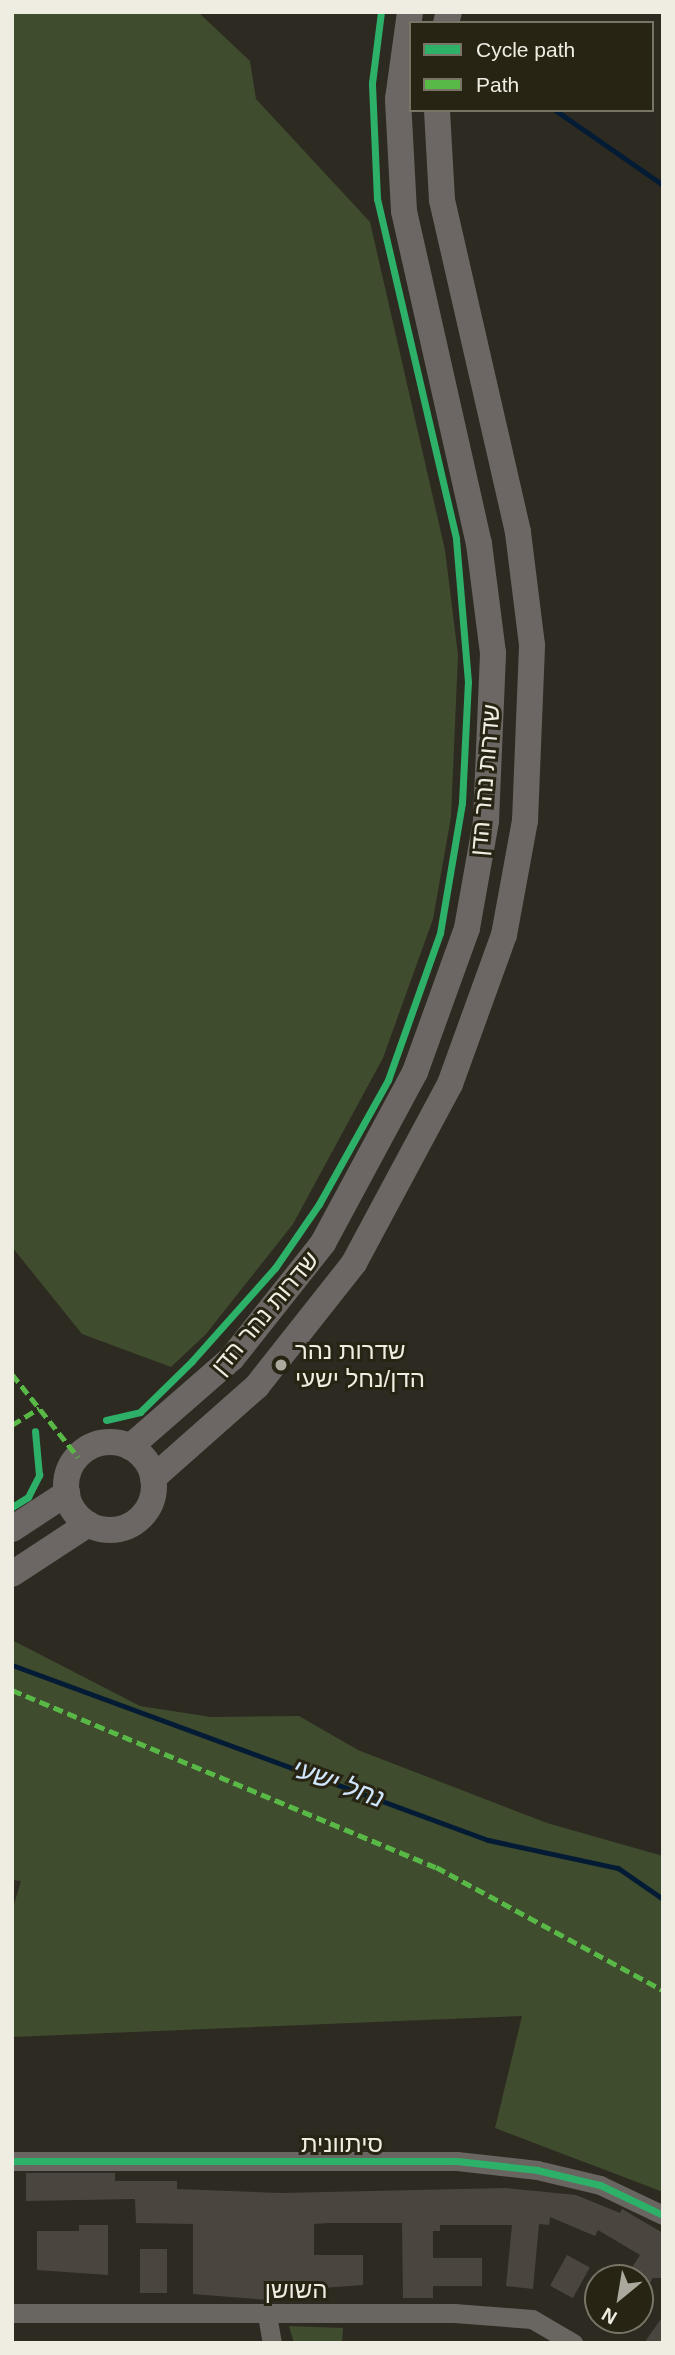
<!DOCTYPE html>
<html>
<head>
<meta charset="utf-8">
<style>
	body { margin:0 }
	#map { position:relative; width:675px; height:2355px; overflow:hidden; background:#2d2a21; font-family:Helvetica,"Noto Sans Hebrew",sans-serif }
	div>[style] { position:absolute }
	.green>* { inset:0; background:#3f4c2e }
	.stream>* { height:5px; margin:-2.5px; padding:0 2.5px; transform-origin:2.5px; border-radius:2.5px; background:#041b35 }
	.building>* { inset:0; background:#4b4540; transform-origin:0 0 }
	.street>* { height:19px; margin:-9.5px; padding:0 9.5px; transform-origin:9.5px; border-radius:9.5px; background:#696662 }
	.secondary>* { height:26px; margin:-13px; padding:0 13px; transform-origin:13px; border-radius:13px; background:#6c6764 }
	.secondary>.ring { margin:-13px; padding:0; box-sizing:content-box; background:none; border:26px solid #6c6764; border-radius:50% }
	.quiet>* { height:5px; margin-top:-2.5px; transform-origin:0; background:repeating-linear-gradient(90deg,#58b947 0 10px,transparent 0 15px) }
	.cycleway>* { height:7px; margin:-3.5px; padding:0 3.5px; transform-origin:3.5px; border-radius:3.5px; background:#2db169 }
	.dots>* { width:19px; height:19px; translate:-50% -50%; box-sizing:border-box; border:4px solid #282413; border-radius:50% }
	span { translate:-50% -50%; white-space:nowrap; text-align:center; line-height:1.15; -webkit-text-stroke:6px #282413; paint-order:stroke }
	.street-label { font-size:24px; color:#efede2 }
	.poi-label { font-size:24px; color:#efede2 }
	.left { translate:0 -50%; text-align:left }
	.water-label { font-size:26px; color:#d0e6fd; font-style:italic }
	.frame { position:absolute; inset:0; border:14px solid #efede2; pointer-events:none }
	.legend { position:absolute; left:409px; top:21px; width:245px; height:91px; box-sizing:border-box; background:#282413; border:2px solid #787466; margin:0; padding:9px 12px; list-style:none; font-size:21px; color:#efede2 }
	.legend li { display:flex; align-items:center; gap:14px; height:35px }
	.legend b { width:35px; border:2px solid #787466 }
	.north { position:absolute; left:584px; top:2264px; width:70px; height:70px; box-sizing:border-box; background:#282413; border:2px solid #787466; border-radius:50%; rotate:210deg; font-size:19px; font-weight:700; line-height:28px; text-align:center; color:#efede2 }
	.north::after { content:''; display:block; margin:auto; width:24px; height:32px; background:#aba99e; clip-path:polygon(50% 0,100% 100%,50% 72%,0 100%) }
</style>
</head>
<body>
<div id="map">
	<div class="green">
		<i style="clip-path:polygon(12px 12px,198px 12px,250px 61px,256px 99px,370px 222px,445px 550px,458px 655px,451px 817px,433px 919px,383px 1058px,293px 1224px,206px 1334px,171px 1367px,82px 1334px,12px 1247px)"></i>
		<i style="clip-path:polygon(12px 1640px,140px 1706px,211px 1717px,299px 1716px,358px 1750px,547px 1823px,663px 1856px,663px 2192px,495px 2128px,522px 2016px,12px 2037px,12px 1911px,21px 1881px,12px 1880px)"></i>
		<i style="clip-path:polygon(289px 2326px,343px 2328px,342px 2343px,294px 2343px)"></i>
	</div>
	<div class="stream">
		<i style="left:555px;top:110px;width:131px;rotate:34.8deg"></i>
		<i style="left:12px;top:1665px;width:507px;rotate:20.19deg"></i>
		<i style="left:488px;top:1840px;width:133px;rotate:12.2deg"></i>
		<i style="left:618px;top:1868px;width:55px;rotate:34.6deg"></i>
	</div>
	<div class="building">
		<i style="clip-path:polygon(26px 2173px,115px 2173px,115px 2181px,177px 2181px,177px 2189px,281px 2193px,506px 2188px,576px 2195px,620px 2213px,622px 2209px,663px 2233px,663px 2278px,653px 2278px,640px 2297px,640px 2278px,625px 2278px,640px 2255px,598px 2230px,595px 2236px,550px 2217px,549px 2225px,539px 2224px,533px 2289px,506px 2286px,512px 2225px,440px 2225px,440px 2231px,433px 2231px,433px 2258px,482px 2258px,482px 2286px,433px 2286px,433px 2298px,403px 2298px,402px 2223px,329px 2223px,314px 2224px,314px 2255px,363px 2255px,363px 2285px,268px 2292px,268px 2300px,193px 2294px,193px 2224px,136px 2223px,135px 2199px,26px 2201px)"></i>
		<i style="clip-path:polygon(79px 2225px,108px 2225px,108px 2275px,37px 2270px,37px 2231px,79px 2231px)"></i>
		<i style="left:140px;top:2249px;width:27px;height:44px"></i>
		<i style="left:567px;top:2255px;width:26px;height:35px;rotate:29deg"></i>
		<i style="clip-path:polygon(663px 2316px,663px 2343px,644px 2343px)"></i>
	</div>
	<div class="street">
		<i style="left:12px;top:2161px;width:445px"></i>
		<i style="left:457px;top:2161px;width:81px;rotate:6.4deg"></i>
		<i style="left:537px;top:2170px;width:65px;rotate:13.4deg"></i>
		<i style="left:600px;top:2185px;width:70px;rotate:25.5deg"></i>
		<i style="left:12px;top:2313px;width:442px"></i>
		<i style="left:454px;top:2313px;width:78px;rotate:4.4deg"></i>
		<i style="left:532px;top:2319px;width:48px;rotate:30.3deg"></i>
		<i style="left:267px;top:2315px;width:28px;rotate:80deg"></i>
	</div>
	<div class="secondary">
		<i style="left:446px;top:23px;width:11px;rotate:-75deg"></i>
		<i class="ring" style="left:66px;top:1442px;width:62px;height:62px"></i>
		<i style="left:130px;top:1447px;width:135px;rotate:-41.1deg"></i>
		<i style="left:232px;top:1358px;width:147px;rotate:-51.6deg"></i>
		<i style="left:323px;top:1243px;width:194px;rotate:-61.7deg"></i>
		<i style="left:415px;top:1072px;width:153px;rotate:-70.1deg"></i>
		<i style="left:467px;top:928px;width:109px;rotate:-79.9deg"></i>
		<i style="left:486px;top:821px;width:168px;rotate:-87.6deg"></i>
		<i style="left:493px;top:653px;width:110px;rotate:-97.3deg"></i>
		<i style="left:479px;top:544px;width:341px;rotate:-102.7deg"></i>
		<i style="left:404px;top:211px;width:112px;rotate:-93.1deg"></i>
		<i style="left:398px;top:99px;width:88px;rotate:-82.1deg"></i>
		<i style="left:153px;top:1478px;width:139px;rotate:-41.5deg"></i>
		<i style="left:257px;top:1386px;width:157px;rotate:-51.7deg"></i>
		<i style="left:354px;top:1263px;width:203px;rotate:-61.8deg"></i>
		<i style="left:450px;top:1084px;width:158px;rotate:-70.1deg"></i>
		<i style="left:504px;top:935px;width:116px;rotate:-79.6deg"></i>
		<i style="left:525px;top:821px;width:176px;rotate:-87.7deg"></i>
		<i style="left:532px;top:645px;width:114px;rotate:-97.1deg"></i>
		<i style="left:518px;top:532px;width:341px;rotate:-102.9deg"></i>
		<i style="left:442px;top:200px;width:90px;rotate:-93.2deg"></i>
		<i style="left:12px;top:1529px;width:66px;rotate:-33.2deg"></i>
		<i style="left:12px;top:1574px;width:91px;rotate:-33.3deg"></i>
	</div>
	<div class="quiet">
		<i style="left:12px;top:1374px;width:106px;rotate:51.5deg"></i>
		<i style="left:12px;top:1425px;width:32px;rotate:-32deg"></i>
		<i style="left:12px;top:1690px;width:459px;rotate:22.7deg"></i>
		<i style="left:436px;top:1867px;width:258px;rotate:28.5deg"></i>
	</div>
	<div class="cycleway">
		<i style="left:106px;top:1420px;width:35px;rotate:-13deg"></i>
		<i style="left:140px;top:1412px;width:73px;rotate:-44.4deg"></i>
		<i style="left:192px;top:1361px;width:125px;rotate:-48.3deg"></i>
		<i style="left:275px;top:1268px;width:78px;rotate:-55.5deg"></i>
		<i style="left:319px;top:1204px;width:142px;rotate:-60.9deg"></i>
		<i style="left:388px;top:1080px;width:156px;rotate:-70.5deg"></i>
		<i style="left:440px;top:933px;width:132px;rotate:-80.4deg"></i>
		<i style="left:462px;top:803px;width:121px;rotate:-87.2deg"></i>
		<i style="left:468px;top:682px;width:144px;rotate:-94.8deg"></i>
		<i style="left:456px;top:538px;width:348px;rotate:-103.1deg"></i>
		<i style="left:377px;top:199px;width:116px;rotate:-92.5deg"></i>
		<i style="left:372px;top:83px;width:72px;rotate:-82.8deg"></i>
		<i style="left:12px;top:1507px;width:19px;rotate:-32deg"></i>
		<i style="left:28px;top:1497px;width:25px;rotate:-63deg"></i>
		<i style="left:39px;top:1475px;width:44px;rotate:-95.2deg"></i>
		<i style="left:12px;top:2161px;width:445px"></i>
		<i style="left:457px;top:2161px;width:81px;rotate:6.4deg"></i>
		<i style="left:537px;top:2170px;width:65px;rotate:13.4deg"></i>
		<i style="left:600px;top:2185px;width:70px;rotate:25.5deg"></i>
	</div>
	<div class="dots">
		<i style="left:281px;top:1365px;background:#aba99e"></i>
	</div>
	<div class="street-label">
		<span style="left:485px;top:780px;rotate:-85deg">שדרות נהר הדן</span>
		<span style="left:265px;top:1313px;rotate:-50deg">שדרות נהר הדן</span>
		<span style="left:342px;top:2144px">סיתוונית</span>
		<span style="left:296px;top:2290px">השושן</span>
	</div>
	<div class="poi-label">
		<span class="left" style="left:295px;top:1365px">שדרות נהר<br>הדן/נחל ישעי</span>
	</div>
	<div class="water-label">
		<span style="left:338px;top:1784px;rotate:20deg">נחל ישעי</span>
	</div>
	<div class="frame"></div>
	<ul class="legend">
	<li><b style="height:9px;background:#2db169"></b>Cycle path</li>
	<li><b style="height:9px;background:#58b947"></b>Path</li>
	</ul>
	<div class="north">N</div>
</div>
</body>
</html>
